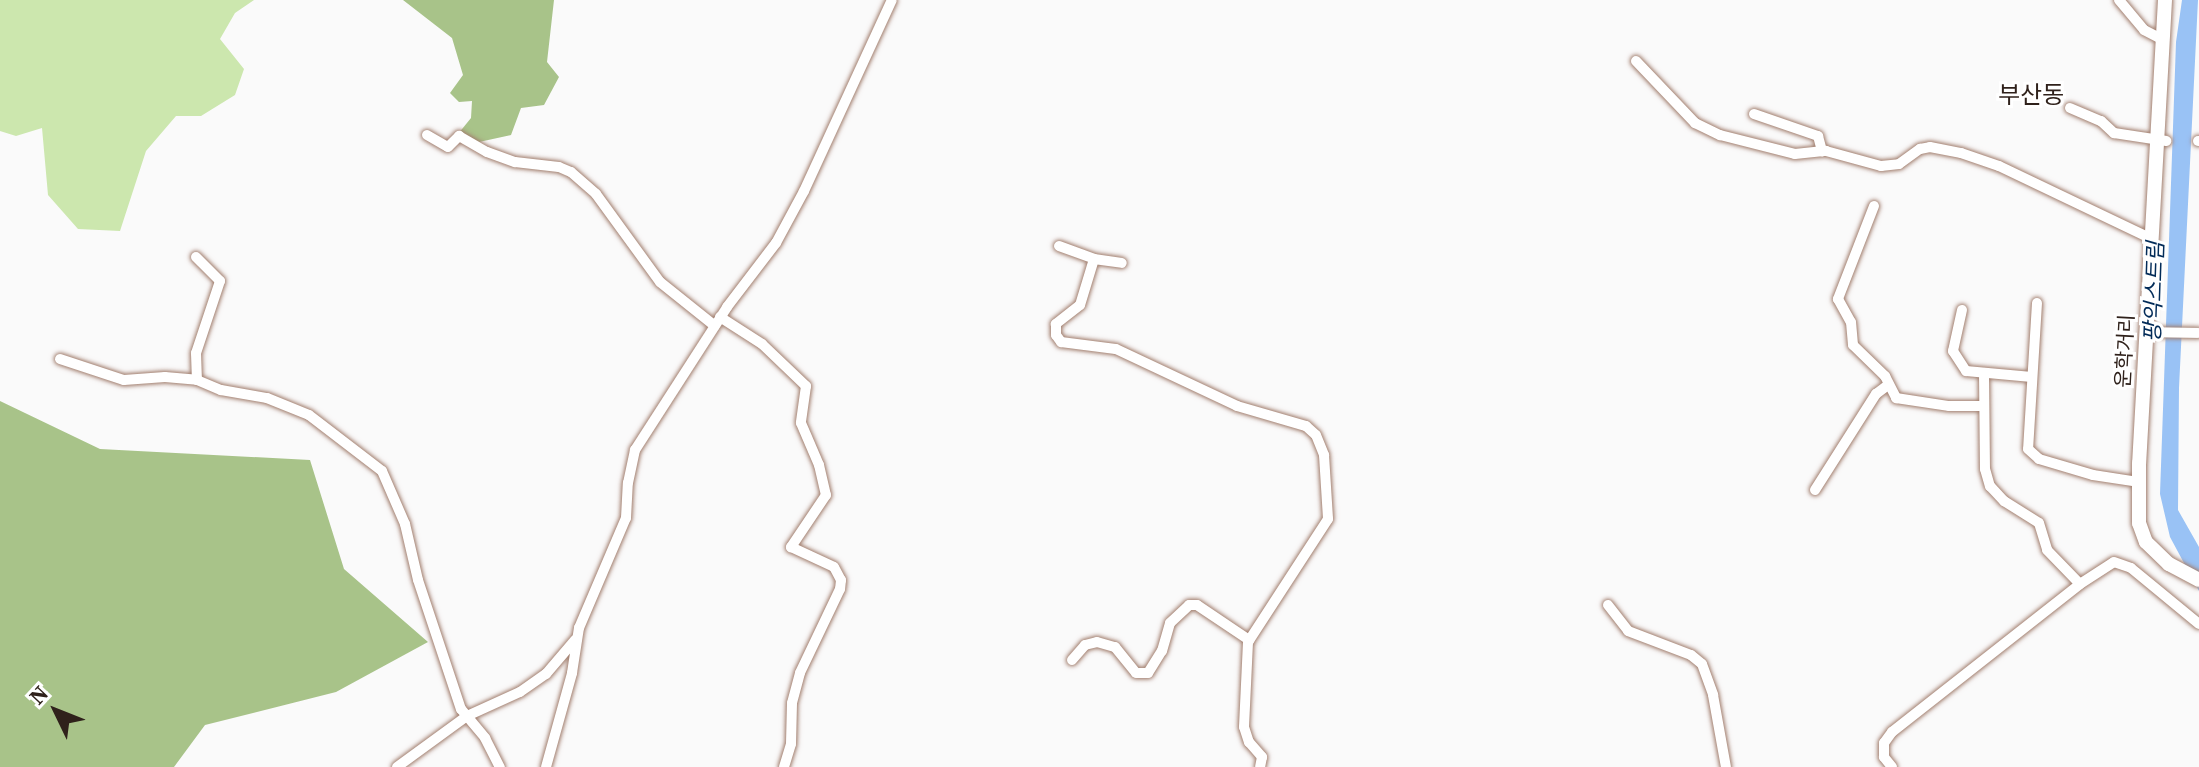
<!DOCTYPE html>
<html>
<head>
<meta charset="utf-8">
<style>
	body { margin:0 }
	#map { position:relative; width:2199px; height:767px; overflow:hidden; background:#fafafa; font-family:"Source Serif 4","Noto Sans KR",serif }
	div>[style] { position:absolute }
	.green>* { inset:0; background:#cce7ae }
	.forest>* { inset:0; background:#a8c389 }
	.water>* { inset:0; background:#99c2f5 }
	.roads { filter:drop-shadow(0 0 2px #a27f6f) drop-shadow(0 0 2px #a27f6f) }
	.minor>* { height:10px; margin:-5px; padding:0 5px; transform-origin:5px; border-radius:5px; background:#fff }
	.secondary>* { height:14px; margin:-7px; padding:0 7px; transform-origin:7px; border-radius:7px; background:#fff }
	span { translate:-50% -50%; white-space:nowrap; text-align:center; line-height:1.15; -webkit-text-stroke:6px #fff; paint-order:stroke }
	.street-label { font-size:20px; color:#2f211b }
	.water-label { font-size:22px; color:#022b58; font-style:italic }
	.quarter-label { font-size:24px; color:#2f211b }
	.north { position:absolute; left:16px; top:671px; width:80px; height:80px; -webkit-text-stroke:6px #fff; paint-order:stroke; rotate:313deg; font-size:22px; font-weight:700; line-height:32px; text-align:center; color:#2f211b }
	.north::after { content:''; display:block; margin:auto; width:28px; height:36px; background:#2f211b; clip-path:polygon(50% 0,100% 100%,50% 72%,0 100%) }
</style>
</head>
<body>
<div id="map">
	<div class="green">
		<i style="clip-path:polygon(0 0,254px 0,235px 13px,220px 39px,244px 69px,235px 95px,201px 116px,176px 116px,146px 151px,120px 231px,78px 229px,48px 195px,42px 128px,16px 136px,0 131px)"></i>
	</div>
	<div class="forest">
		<i style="clip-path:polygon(403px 0,554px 0,547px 62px,559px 77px,544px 105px,521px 108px,511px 135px,479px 142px,458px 134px,471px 118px,472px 101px,459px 102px,450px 93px,463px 75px,452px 38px)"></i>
		<i style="clip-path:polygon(0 401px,100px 449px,310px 460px,344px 569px,428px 642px,336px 692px,205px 725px,174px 767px,0 767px)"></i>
	</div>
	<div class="water">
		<i style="clip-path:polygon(2182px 0,2198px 0,2179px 388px,2178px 510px,2199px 547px,2199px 591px,2170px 537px,2160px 494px,2176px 42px)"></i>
	</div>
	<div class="roads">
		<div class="minor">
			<i style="left:2119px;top:0;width:39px;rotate:50deg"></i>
			<i style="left:2144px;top:30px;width:18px;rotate:27deg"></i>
			<i style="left:1636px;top:61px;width:86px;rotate:46.4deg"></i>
			<i style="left:1695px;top:123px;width:28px;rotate:26deg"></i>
			<i style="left:1720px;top:135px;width:77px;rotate:14.2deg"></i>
			<i style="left:1795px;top:154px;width:31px;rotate:-6deg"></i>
			<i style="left:1826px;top:151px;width:57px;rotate:15.3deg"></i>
			<i style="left:1881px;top:166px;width:18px;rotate:-6deg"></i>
			<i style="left:1899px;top:164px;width:26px;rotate:-36deg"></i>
			<i style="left:1920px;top:149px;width:10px;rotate:-11deg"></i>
			<i style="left:1930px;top:147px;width:32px;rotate:11deg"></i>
			<i style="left:1961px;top:153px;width:40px;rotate:18.9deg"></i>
			<i style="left:1999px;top:166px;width:170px;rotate:25.5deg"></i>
			<i style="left:2070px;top:108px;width:34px;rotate:23deg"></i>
			<i style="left:2101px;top:121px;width:18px;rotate:43deg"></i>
			<i style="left:2114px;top:133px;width:53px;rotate:8.7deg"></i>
			<i style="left:1754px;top:114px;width:68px;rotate:19deg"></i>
			<i style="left:1818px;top:136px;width:16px;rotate:75deg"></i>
			<i style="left:427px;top:135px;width:24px;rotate:30deg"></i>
			<i style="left:448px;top:147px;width:16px;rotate:-45deg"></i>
			<i style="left:459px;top:136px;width:32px;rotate:30deg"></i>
			<i style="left:487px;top:152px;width:30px;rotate:20deg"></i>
			<i style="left:515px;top:162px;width:44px;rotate:6.5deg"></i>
			<i style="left:559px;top:167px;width:13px;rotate:23deg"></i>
			<i style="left:571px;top:172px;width:33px;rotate:41deg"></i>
			<i style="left:596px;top:194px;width:109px;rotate:54deg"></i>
			<i style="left:660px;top:282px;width:70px;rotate:38.7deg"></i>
			<i style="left:2198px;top:141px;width:1px"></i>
			<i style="left:1874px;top:206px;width:100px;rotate:111.2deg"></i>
			<i style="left:1838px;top:299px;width:26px;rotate:61deg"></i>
			<i style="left:1851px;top:322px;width:23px;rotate:85deg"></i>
			<i style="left:1853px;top:345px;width:45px;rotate:44.1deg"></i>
			<i style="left:1885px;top:376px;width:25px;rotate:63deg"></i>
			<i style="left:1896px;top:398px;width:54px;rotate:8.6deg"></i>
			<i style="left:1949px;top:406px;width:35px"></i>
			<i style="left:1059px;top:246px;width:37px;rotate:20deg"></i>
			<i style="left:1094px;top:259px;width:48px;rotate:106.9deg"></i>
			<i style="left:1080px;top:305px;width:31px;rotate:142deg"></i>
			<i style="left:1056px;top:324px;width:11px;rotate:90deg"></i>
			<i style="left:1056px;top:335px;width:9px;rotate:54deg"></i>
			<i style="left:1061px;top:342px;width:55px;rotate:7.3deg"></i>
			<i style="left:1116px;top:349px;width:134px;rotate:25.2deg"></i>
			<i style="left:1237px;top:406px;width:72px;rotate:16.2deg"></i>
			<i style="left:1306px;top:426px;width:13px;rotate:42deg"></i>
			<i style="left:1316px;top:435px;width:22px;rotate:68deg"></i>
			<i style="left:1324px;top:455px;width:64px;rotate:86.4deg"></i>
			<i style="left:1328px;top:519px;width:147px;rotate:123deg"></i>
			<i style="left:1248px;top:642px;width:85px;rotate:92.7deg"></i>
			<i style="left:1244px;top:727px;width:16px;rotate:72deg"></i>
			<i style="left:1249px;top:742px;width:20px;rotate:49deg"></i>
			<i style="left:1262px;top:757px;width:10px;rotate:101deg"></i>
			<i style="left:196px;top:257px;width:34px;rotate:45deg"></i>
			<i style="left:220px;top:281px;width:76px;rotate:108.4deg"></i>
			<i style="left:196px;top:353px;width:27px;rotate:88deg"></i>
			<i style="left:197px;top:380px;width:26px;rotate:23deg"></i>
			<i style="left:221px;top:390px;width:47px;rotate:9.9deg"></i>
			<i style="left:267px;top:398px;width:45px;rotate:22deg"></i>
			<i style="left:309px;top:415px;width:92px;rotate:37.5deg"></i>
			<i style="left:382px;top:471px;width:58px;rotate:66.5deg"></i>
			<i style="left:405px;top:524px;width:57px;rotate:76.9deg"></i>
			<i style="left:418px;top:580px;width:136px;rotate:71.6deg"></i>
			<i style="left:461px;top:709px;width:38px;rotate:50deg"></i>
			<i style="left:485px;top:738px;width:33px;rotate:63deg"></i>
			<i style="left:1094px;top:259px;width:28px;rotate:8deg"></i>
			<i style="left:2037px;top:303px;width:146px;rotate:93.5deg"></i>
			<i style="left:2028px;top:449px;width:15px;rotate:42deg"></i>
			<i style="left:2039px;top:459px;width:56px;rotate:16.5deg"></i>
			<i style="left:2093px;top:475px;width:47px;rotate:8.7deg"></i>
			<i style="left:1962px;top:310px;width:42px;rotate:102.4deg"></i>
			<i style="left:1953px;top:351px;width:24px;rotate:57deg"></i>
			<i style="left:1966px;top:371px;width:66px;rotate:5.2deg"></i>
			<i style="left:720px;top:317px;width:50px;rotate:32.7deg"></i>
			<i style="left:762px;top:344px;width:61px;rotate:43.7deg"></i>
			<i style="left:806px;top:386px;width:37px;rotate:98deg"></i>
			<i style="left:801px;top:423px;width:46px;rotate:66.8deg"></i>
			<i style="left:819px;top:465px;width:31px;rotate:77deg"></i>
			<i style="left:826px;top:495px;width:63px;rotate:123.9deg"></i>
			<i style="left:791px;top:547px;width:47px;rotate:24.9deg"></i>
			<i style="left:834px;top:567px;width:15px;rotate:62deg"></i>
			<i style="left:841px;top:580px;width:9px;rotate:96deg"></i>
			<i style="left:840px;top:589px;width:93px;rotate:115.5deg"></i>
			<i style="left:800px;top:673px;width:31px;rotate:105deg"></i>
			<i style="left:792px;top:703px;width:41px;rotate:91.4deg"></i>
			<i style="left:791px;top:744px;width:24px;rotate:107deg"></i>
			<i style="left:2145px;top:332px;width:53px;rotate:1.1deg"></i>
			<i style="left:60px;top:359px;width:67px;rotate:18.2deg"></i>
			<i style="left:124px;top:380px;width:41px;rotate:-4.2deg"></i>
			<i style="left:165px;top:377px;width:32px;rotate:5deg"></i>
			<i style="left:1984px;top:374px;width:95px;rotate:89.4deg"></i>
			<i style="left:1985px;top:469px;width:18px;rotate:74deg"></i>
			<i style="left:1990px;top:486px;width:21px;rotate:47deg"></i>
			<i style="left:2004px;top:501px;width:41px;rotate:32.2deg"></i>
			<i style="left:2039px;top:523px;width:28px;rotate:73deg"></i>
			<i style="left:2047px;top:550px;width:47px;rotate:45.9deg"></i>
			<i style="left:1815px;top:490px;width:114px;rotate:-57.6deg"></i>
			<i style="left:1876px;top:394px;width:15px;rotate:-37deg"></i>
			<i style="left:1608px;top:605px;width:33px;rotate:52deg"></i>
			<i style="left:1628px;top:631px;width:67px;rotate:20.9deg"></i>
			<i style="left:1691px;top:655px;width:14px;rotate:39deg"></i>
			<i style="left:1702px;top:664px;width:33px;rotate:70deg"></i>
			<i style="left:1713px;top:695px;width:73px;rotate:79.8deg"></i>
			<i style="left:1072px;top:660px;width:20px;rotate:-49deg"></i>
			<i style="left:1085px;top:645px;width:12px;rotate:-14deg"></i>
			<i style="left:1097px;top:642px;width:19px;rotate:16deg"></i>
			<i style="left:1115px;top:647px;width:33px;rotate:51deg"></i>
			<i style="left:1136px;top:673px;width:12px"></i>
			<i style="left:1148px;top:673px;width:26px;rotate:-58deg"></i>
			<i style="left:1162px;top:651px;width:29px;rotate:-74deg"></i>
			<i style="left:1170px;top:623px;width:26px;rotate:-43deg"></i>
			<i style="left:1189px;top:605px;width:8px"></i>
			<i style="left:1197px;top:605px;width:63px;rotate:33.9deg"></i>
			<i style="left:397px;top:767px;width:87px;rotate:-36.1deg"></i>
			<i style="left:467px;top:716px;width:58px;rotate:-24.4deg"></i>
			<i style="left:520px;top:692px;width:32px;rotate:-35deg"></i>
			<i style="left:546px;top:674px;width:45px;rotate:-49.5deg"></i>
			<i style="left:546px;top:767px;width:98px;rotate:-74.5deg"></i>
			<i style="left:572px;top:673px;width:46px;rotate:-81.2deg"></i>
			<i style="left:579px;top:628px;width:120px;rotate:-66.9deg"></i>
			<i style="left:626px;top:518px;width:35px;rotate:-87deg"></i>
			<i style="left:628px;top:483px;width:34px;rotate:-78deg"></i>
			<i style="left:635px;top:450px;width:170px;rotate:-57.2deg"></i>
			<i style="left:727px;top:307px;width:81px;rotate:-52.6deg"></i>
			<i style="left:776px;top:243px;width:59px;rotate:-61.7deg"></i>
			<i style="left:804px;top:191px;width:210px;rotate:-65.3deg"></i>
			<i style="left:1892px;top:767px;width:13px;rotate:-129deg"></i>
			<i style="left:1884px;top:757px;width:14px;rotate:-90deg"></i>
			<i style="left:1884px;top:743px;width:14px;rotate:-54deg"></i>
			<i style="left:1892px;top:732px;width:239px;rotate:-38.2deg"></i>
			<i style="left:2080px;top:584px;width:40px;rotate:-32.9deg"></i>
			<i style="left:2114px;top:562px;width:18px;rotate:19deg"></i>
			<i style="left:2131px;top:568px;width:88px;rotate:39.5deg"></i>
		</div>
		<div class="secondary">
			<i style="left:2165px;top:0;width:464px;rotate:93.2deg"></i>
			<i style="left:2139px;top:463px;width:60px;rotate:90deg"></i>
			<i style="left:2139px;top:523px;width:20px;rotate:70deg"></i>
			<i style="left:2146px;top:542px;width:32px;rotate:44deg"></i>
			<i style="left:2169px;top:564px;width:34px;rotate:28deg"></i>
		</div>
	</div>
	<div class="street-label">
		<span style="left:2125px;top:351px;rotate:-87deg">운학거리</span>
	</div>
	<div class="water-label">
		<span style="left:2154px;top:292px;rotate:-88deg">팡익스트림</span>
	</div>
	<div class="quarter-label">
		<span style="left:2031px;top:95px">부산동</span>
	</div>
	<div class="north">N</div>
</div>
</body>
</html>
